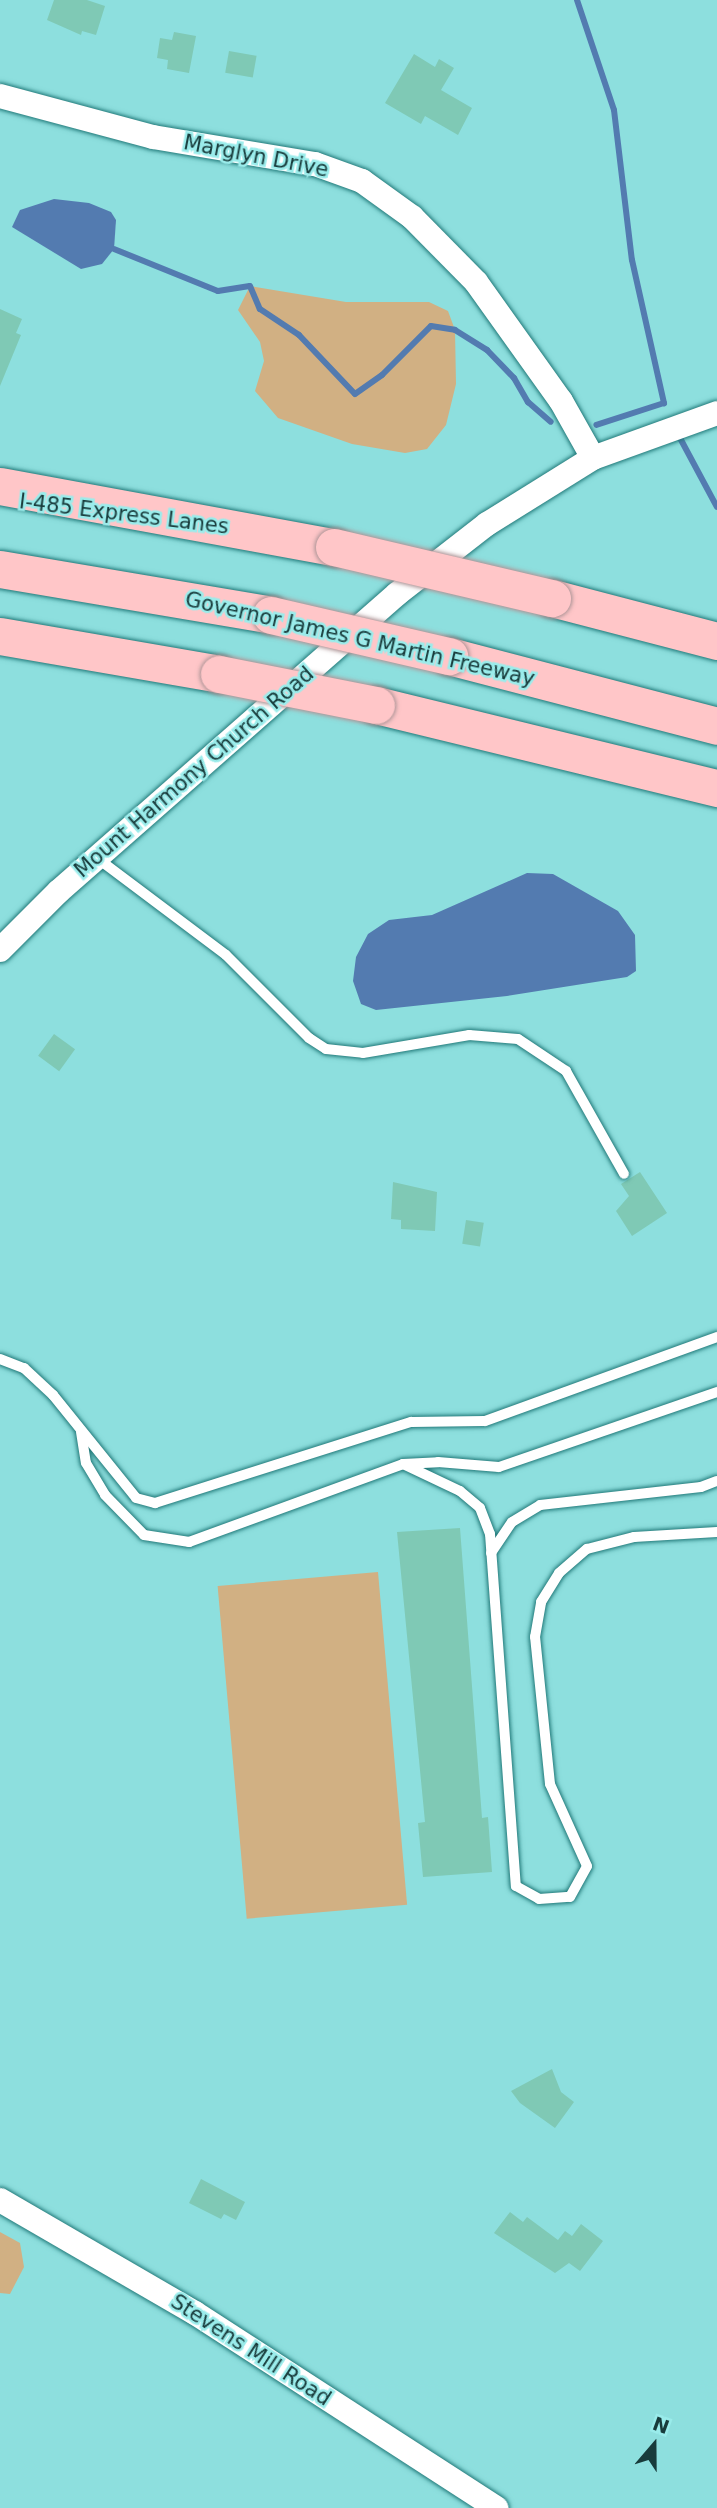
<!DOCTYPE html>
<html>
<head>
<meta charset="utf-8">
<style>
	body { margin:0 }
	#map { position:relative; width:717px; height:2508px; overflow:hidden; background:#8ddfde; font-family:"DejaVu Sans",sans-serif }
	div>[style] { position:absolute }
	.green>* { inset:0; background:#d1b083; transform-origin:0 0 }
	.water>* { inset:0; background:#537bb0 }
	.stream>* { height:6px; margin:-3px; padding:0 3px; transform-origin:3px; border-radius:3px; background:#537bb0 }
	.building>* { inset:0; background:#7fc9b5; transform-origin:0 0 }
	.roads { filter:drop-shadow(0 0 2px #217979) drop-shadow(0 0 2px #217979) }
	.service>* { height:10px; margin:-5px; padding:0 5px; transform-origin:5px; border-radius:5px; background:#fff }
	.tertiary>* { height:24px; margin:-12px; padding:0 12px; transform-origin:12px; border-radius:12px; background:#fff }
	.motorway>* { height:37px; margin:-18.5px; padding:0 18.5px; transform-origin:18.5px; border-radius:18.5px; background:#ffc6c8 }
	.bridges { filter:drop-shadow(0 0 2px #ae9597) drop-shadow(0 0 2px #ae9597) }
	.motorway-bridge>* { height:37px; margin:-18.5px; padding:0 18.5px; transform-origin:18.5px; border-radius:18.5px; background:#ffc6c8 }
	span { translate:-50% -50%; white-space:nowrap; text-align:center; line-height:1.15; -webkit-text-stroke:5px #9aeceb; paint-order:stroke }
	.street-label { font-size:21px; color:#183b3b }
	.north { position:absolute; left:619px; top:2410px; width:70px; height:70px; -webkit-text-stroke:5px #9aeceb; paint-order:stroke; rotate:20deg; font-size:19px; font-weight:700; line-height:28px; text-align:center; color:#183b3b }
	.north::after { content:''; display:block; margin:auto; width:24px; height:32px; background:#183b3b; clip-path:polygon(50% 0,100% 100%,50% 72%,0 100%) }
</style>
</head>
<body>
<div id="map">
	<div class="green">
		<i style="clip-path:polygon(250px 286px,346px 302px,429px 302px,448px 311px,455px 330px,456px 384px,446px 425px,427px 449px,405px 453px,352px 444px,278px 418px,255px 391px,264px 361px,260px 342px,238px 310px)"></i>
		<i style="left:378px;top:1572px;width:334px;height:161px;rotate:85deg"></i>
		<i style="clip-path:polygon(0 2232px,20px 2243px,24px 2267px,10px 2294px,0 2293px)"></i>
	</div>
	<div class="water">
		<i style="clip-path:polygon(54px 199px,89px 203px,111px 212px,116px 220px,114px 249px,102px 264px,81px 269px,12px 227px,20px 210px)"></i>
		<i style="clip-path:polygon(527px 873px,553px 874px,618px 911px,635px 935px,636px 971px,627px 977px,507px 996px,376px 1010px,361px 1004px,353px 981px,356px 957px,368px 934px,389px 920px,432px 915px)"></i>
	</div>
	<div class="stream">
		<i style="left:577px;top:0;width:116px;rotate:71.4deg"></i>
		<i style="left:614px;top:110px;width:151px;rotate:83.2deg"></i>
		<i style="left:632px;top:260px;width:147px;rotate:77.4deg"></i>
		<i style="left:664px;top:403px;width:71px;rotate:162.1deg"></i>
		<i style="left:114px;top:249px;width:112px;rotate:22deg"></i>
		<i style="left:218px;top:291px;width:32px;rotate:-9deg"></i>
		<i style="left:250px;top:286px;width:25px;rotate:67deg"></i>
		<i style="left:260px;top:309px;width:47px;rotate:33.7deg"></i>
		<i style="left:299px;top:335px;width:81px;rotate:46.5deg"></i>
		<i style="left:355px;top:394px;width:33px;rotate:-35deg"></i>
		<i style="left:382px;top:375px;width:69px;rotate:-45deg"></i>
		<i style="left:431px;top:326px;width:24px;rotate:9deg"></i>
		<i style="left:455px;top:330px;width:38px;rotate:32deg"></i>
		<i style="left:487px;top:350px;width:39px;rotate:46deg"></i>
		<i style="left:514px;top:378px;width:28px;rotate:60deg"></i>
		<i style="left:528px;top:402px;width:30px;rotate:41deg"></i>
		<i style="left:680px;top:438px;width:78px;rotate:61.8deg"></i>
	</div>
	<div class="building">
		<i style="clip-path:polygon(54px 0,87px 0,105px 6px,96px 35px,82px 31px,81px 35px,47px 20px)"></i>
		<i style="clip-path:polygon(174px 32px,196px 36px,189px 73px,167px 69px,168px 60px,157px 58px,160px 38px,172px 40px)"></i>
		<i style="left:229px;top:51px;width:28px;height:22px;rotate:10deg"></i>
		<i style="clip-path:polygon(414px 54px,435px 67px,439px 59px,454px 68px,441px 90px,472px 108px,458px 135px,425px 116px,421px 124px,385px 103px)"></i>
		<i style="clip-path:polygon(0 309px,22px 319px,16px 333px,21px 335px,0 386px)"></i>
		<i style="left:54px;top:1034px;width:26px;height:27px;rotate:36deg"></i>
		<i style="clip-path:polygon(640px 1172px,667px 1213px,632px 1236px,616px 1211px,629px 1196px,621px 1184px)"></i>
		<i style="clip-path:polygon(393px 1182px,437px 1192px,435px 1231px,401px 1229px,401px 1220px,391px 1219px)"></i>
		<i style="left:466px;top:1220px;width:18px;height:24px;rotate:9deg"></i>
		<i style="clip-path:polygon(460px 1528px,482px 1818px,488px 1817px,492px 1872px,423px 1877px,418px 1823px,425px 1822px,397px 1532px)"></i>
		<i style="clip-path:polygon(552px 2069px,561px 2092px,574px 2102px,555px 2128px,520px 2103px,511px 2091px)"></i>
		<i style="clip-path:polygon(201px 2179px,245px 2202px,236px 2220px,224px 2214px,221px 2219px,189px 2203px)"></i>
		<i style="clip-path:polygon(510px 2212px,523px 2222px,527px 2217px,558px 2240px,565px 2231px,572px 2236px,581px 2224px,603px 2241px,580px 2271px,569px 2263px,555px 2273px,494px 2233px)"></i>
	</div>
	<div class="roads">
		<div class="service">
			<i style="left:97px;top:858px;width:161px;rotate:36.9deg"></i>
			<i style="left:226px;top:955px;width:117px;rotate:45deg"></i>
			<i style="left:309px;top:1038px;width:20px;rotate:33deg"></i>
			<i style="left:326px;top:1049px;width:37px;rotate:6deg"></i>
			<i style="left:363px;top:1053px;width:108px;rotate:-9.6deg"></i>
			<i style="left:469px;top:1035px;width:49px;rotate:4.7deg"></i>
			<i style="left:518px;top:1039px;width:58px;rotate:33.7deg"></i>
			<i style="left:566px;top:1071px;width:118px;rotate:60.6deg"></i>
			<i style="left:0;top:1359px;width:26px;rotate:21deg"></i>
			<i style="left:24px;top:1368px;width:40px;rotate:43deg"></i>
			<i style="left:53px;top:1395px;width:132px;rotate:51.1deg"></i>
			<i style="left:136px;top:1498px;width:20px;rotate:15deg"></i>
			<i style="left:155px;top:1503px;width:269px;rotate:-17.6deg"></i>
			<i style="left:411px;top:1422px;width:74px;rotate:-0.8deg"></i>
			<i style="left:485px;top:1421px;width:247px;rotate:-19.9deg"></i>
			<i style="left:81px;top:1432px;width:31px;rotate:81deg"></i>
			<i style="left:86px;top:1463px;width:37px;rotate:59deg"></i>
			<i style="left:105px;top:1495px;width:56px;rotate:45.7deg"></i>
			<i style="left:144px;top:1535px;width:46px;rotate:8.8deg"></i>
			<i style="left:189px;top:1542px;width:228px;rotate:-20deg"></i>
			<i style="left:403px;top:1464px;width:35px;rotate:-3deg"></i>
			<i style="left:438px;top:1462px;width:61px;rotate:4.7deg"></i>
			<i style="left:499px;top:1467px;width:231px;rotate:-19deg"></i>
			<i style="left:403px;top:1464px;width:63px;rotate:25.3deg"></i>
			<i style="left:460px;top:1491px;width:26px;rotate:40deg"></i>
			<i style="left:480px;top:1508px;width:28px;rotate:69deg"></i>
			<i style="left:490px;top:1534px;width:353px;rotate:85.8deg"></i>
			<i style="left:516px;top:1886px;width:26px;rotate:29deg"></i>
			<i style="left:539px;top:1899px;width:31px;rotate:-4deg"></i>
			<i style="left:570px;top:1897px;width:35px;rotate:-61deg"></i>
			<i style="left:587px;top:1866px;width:90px;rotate:-114.3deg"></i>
			<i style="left:550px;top:1784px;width:148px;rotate:-95.8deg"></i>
			<i style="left:535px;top:1637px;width:36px;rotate:-80deg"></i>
			<i style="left:541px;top:1602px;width:34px;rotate:-58deg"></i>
			<i style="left:559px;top:1573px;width:37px;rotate:-41deg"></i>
			<i style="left:587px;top:1549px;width:49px;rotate:-14.3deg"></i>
			<i style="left:634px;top:1537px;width:83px;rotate:-3.4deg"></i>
			<i style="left:491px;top:1553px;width:37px;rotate:-56deg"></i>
			<i style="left:512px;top:1522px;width:33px;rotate:-31deg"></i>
			<i style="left:540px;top:1505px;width:162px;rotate:-6.4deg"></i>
			<i style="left:701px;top:1487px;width:17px;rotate:-21deg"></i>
		</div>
		<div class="tertiary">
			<i style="left:0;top:96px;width:158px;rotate:15deg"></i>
			<i style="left:153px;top:137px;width:164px;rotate:9.5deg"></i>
			<i style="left:315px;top:164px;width:50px;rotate:19.9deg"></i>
			<i style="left:362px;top:181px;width:62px;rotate:35.8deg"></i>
			<i style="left:412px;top:217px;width:91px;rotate:45.4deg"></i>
			<i style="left:476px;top:282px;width:146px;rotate:54.5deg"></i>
			<i style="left:561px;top:401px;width:65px;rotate:60.7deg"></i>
			<i style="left:0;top:950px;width:83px;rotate:-45deg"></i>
			<i style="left:59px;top:891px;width:450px;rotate:-41.3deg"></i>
			<i style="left:397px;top:594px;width:114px;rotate:-37.9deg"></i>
			<i style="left:487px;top:524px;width:125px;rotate:-31.9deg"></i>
			<i style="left:593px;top:458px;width:132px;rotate:-19.9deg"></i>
			<i style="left:0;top:2200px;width:225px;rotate:30.1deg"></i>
			<i style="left:195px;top:2313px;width:359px;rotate:32.9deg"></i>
		</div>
		<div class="motorway">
			<i style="left:0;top:486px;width:340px;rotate:10.4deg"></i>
			<i style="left:0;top:569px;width:275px;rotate:9.6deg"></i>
			<i style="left:552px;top:598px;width:171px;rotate:14.6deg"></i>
			<i style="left:0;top:636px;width:222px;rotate:9.8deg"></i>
			<i style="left:449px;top:656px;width:277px;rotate:14.6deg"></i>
			<i style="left:376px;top:705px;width:351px;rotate:13.7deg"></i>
		</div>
	</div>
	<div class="bridges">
		<div class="motorway-bridge">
			<i style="left:334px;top:547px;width:224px;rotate:13.2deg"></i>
			<i style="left:271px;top:615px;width:183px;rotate:13deg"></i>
			<i style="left:219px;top:674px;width:160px;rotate:11.2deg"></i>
		</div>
	</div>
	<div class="street-label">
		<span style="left:256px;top:156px;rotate:11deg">Marglyn Drive</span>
		<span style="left:124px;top:514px;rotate:7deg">I-485 Express Lanes</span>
		<span style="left:360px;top:639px;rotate:13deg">Governor James G Martin Freeway</span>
		<span style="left:194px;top:772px;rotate:-41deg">Mount Harmony Church Road</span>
		<span style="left:251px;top:2350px;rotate:33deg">Stevens Mill Road</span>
	</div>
	<div class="north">N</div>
</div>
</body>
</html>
